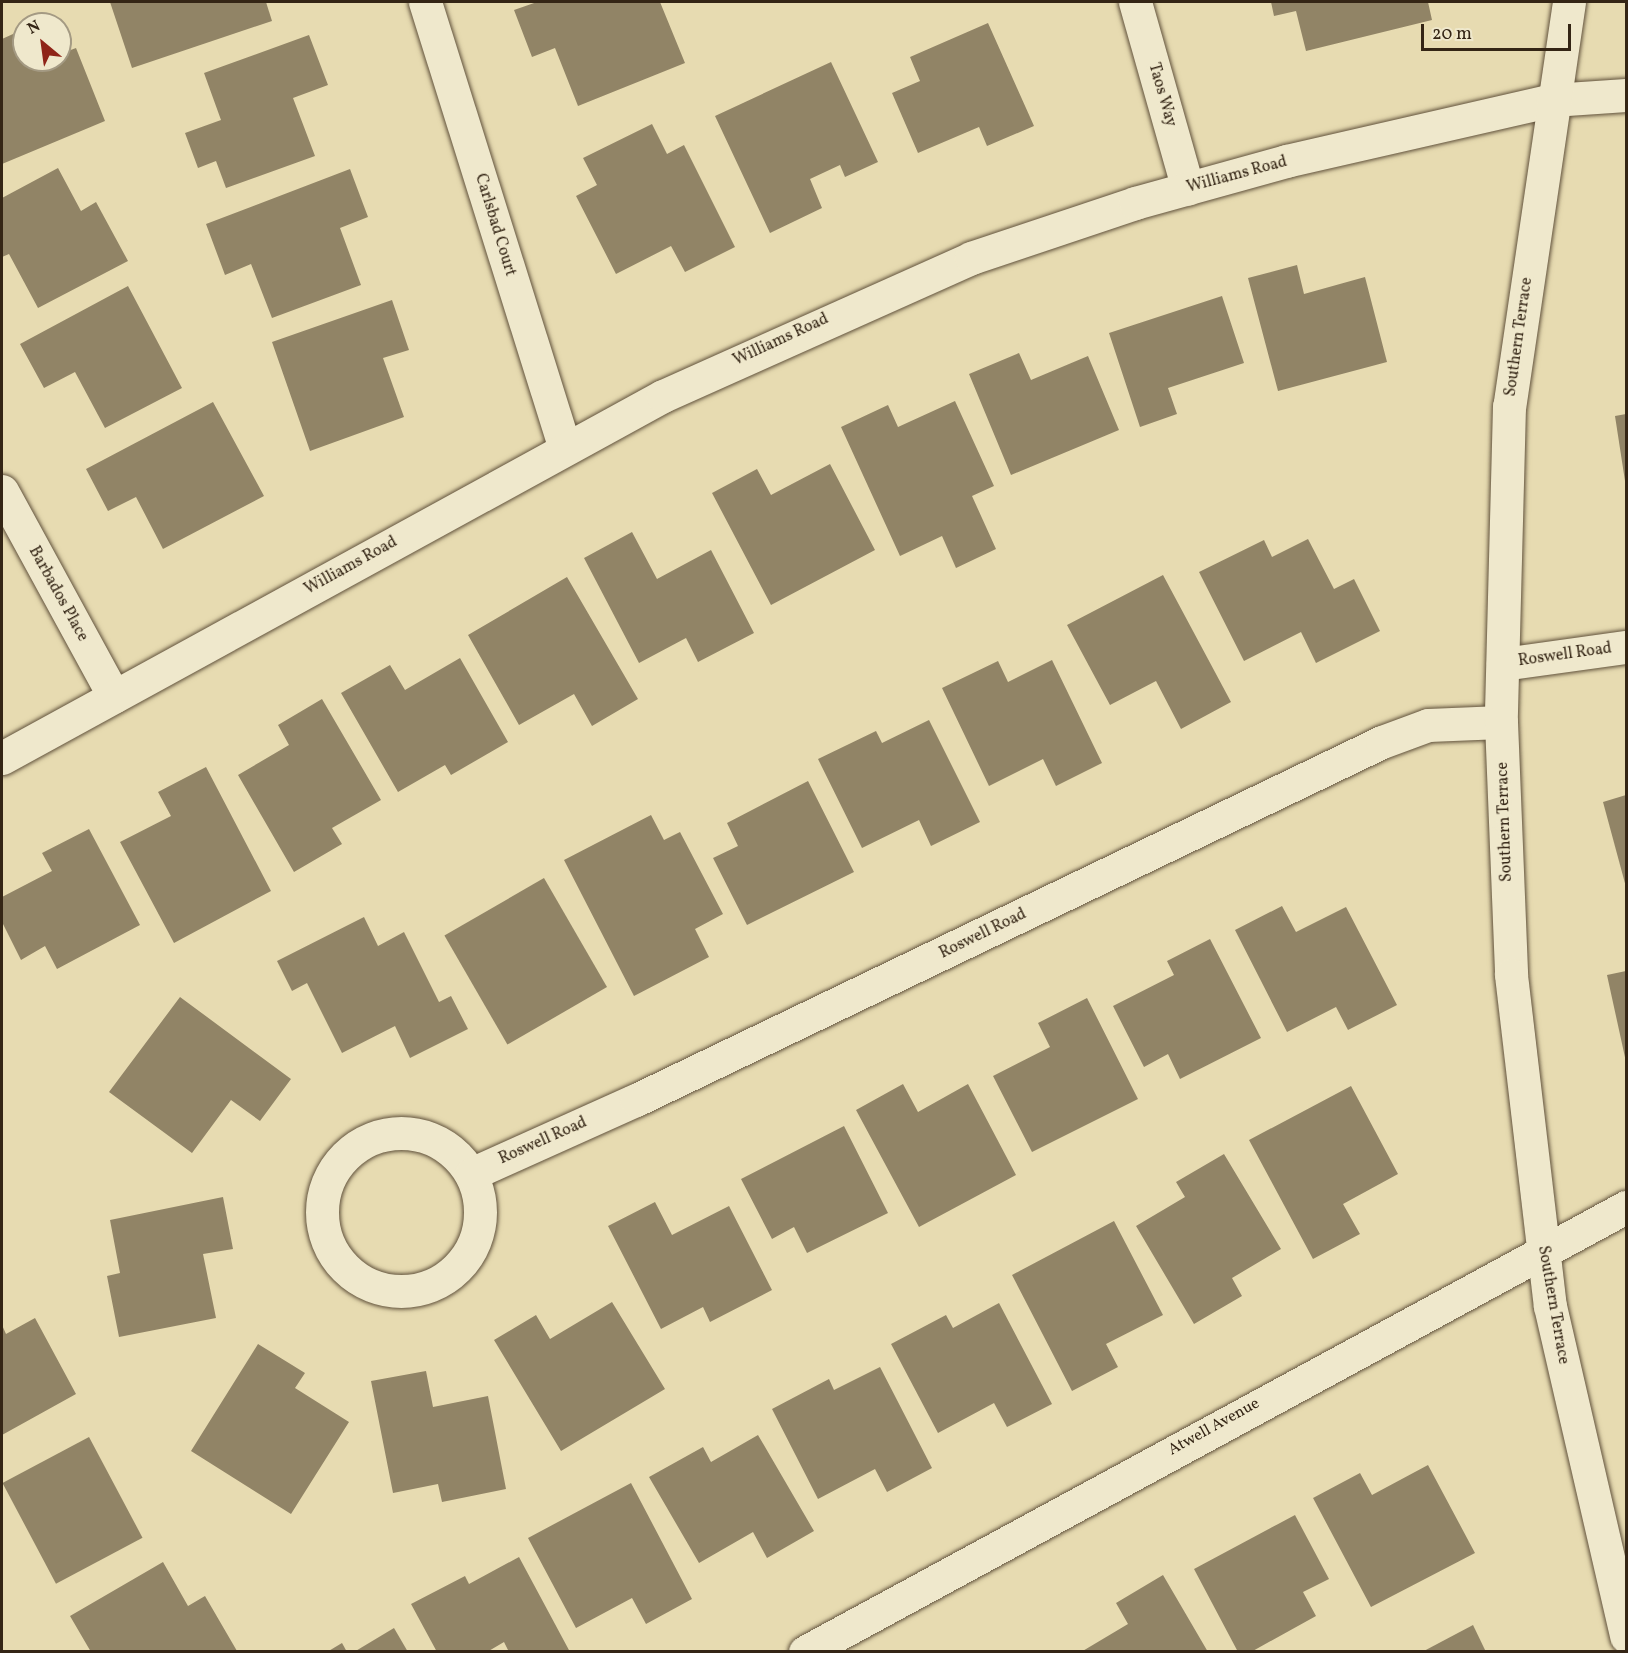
<!DOCTYPE html>
<html>
<head>
<meta charset="utf-8">
<style>
	body { margin:0 }
	#map { position:relative; width:1628px; height:1653px; overflow:hidden; background:#e7dbb1; font-family:Vollkorn,serif }
	div>[style] { position:absolute }
	.building>* { inset:0; background:#918466; transform-origin:0 0 }
	.roads { filter:drop-shadow(0 0 2px #61523c) drop-shadow(0 0 2px #61523c) }
	.street>* { height:33px; margin:-16.5px; padding:0 16.5px; transform-origin:16.5px; border-radius:16.5px; background:#efe8cc }
	.street>.ring { margin:-16.5px; padding:0; box-sizing:content-box; background:none; border:33px solid #efe8cc; border-radius:50% }
	.secondary>* { height:33px; margin:-16.5px; padding:0 16.5px; transform-origin:16.5px; border-radius:16.5px; background:#efe8cc }
	span { translate:-50% -50%; white-space:nowrap; text-align:center; line-height:1.15; -webkit-text-stroke:5px #efe8cc; paint-order:stroke }
	.street-label { font-size:16px; color:#342515 }
	.frame { position:absolute; inset:0; border:3px solid #342515; pointer-events:none }
	.north { position:absolute; left:12px; top:12px; width:60px; height:60px; box-sizing:border-box; background:#efe8cc; border:2px solid #a49a83; border-radius:50%; rotate:331deg; font-size:16px; font-weight:700; line-height:24px; text-align:center; color:#342515 }
	.north::after { content:''; display:block; margin:auto; width:21px; height:27px; background:#8f2418; clip-path:polygon(50% 0,100% 100%,50% 72%,0 100%) }
	.scale { position:absolute; left:1421px; top:24px; width:150px; height:27px; box-sizing:border-box; border:3px solid #342515; border-top:0; padding-left:8px; font-size:18px; line-height:21px; white-space:nowrap; color:#342515; -webkit-text-stroke:4px #efe8cc; paint-order:stroke }
</style>
</head>
<body>
<div id="map">
	<div class="building">
		<i style="clip-path:polygon(110px 2px,266px 2px,272px 21px,132px 68px)"></i>
		<i style="clip-path:polygon(537px 2px,660px 2px,685px 63px,578px 106px,555px 48px,532px 57px,514px 10px)"></i>
		<i style="clip-path:polygon(1271px 2px,1428px 2px,1432px 20px,1306px 51px,1296px 11px,1274px 16px)"></i>
		<i style="clip-path:polygon(988px 23px,1034px 126px,987px 146px,979px 127px,918px 153px,892px 93px,920px 81px,910px 57px)"></i>
		<i style="clip-path:polygon(24px 29px,24px 60px,60px 60px,60px 54px,76px 48px,105px 121px,2px 164px,2px 39px)"></i>
		<i style="clip-path:polygon(309px 35px,328px 85px,293px 98px,315px 156px,226px 188px,216px 161px,198px 168px,185px 133px,221px 120px,204px 73px)"></i>
		<i style="clip-path:polygon(831px 62px,878px 162px,845px 177px,840px 165px,810px 179px,822px 208px,770px 233px,715px 116px)"></i>
		<i style="clip-path:polygon(652px 124px,667px 154px,684px 145px,735px 247px,685px 272px,671px 246px,616px 274px,576px 196px,597px 185px,583px 158px)"></i>
		<i style="clip-path:polygon(58px 168px,81px 211px,96px 202px,128px 261px,38px 308px,9px 254px,2px 257px,2px 198px)"></i>
		<i style="clip-path:polygon(350px 169px,368px 217px,340px 228px,361px 285px,272px 318px,251px 264px,225px 275px,206px 224px)"></i>
		<i style="clip-path:polygon(1297px 265px,1304px 294px,1365px 277px,1387px 362px,1278px 391px,1248px 278px)"></i>
		<i style="clip-path:polygon(128px 286px,182px 388px,105px 428px,75px 372px,44px 388px,20px 344px)"></i>
		<i style="clip-path:polygon(1222px 296px,1244px 363px,1168px 388px,1177px 414px,1140px 427px,1109px 333px)"></i>
		<i style="clip-path:polygon(392px 300px,409px 350px,383px 358px,404px 417px,310px 451px,272px 342px)"></i>
		<i style="clip-path:polygon(1019px 353px,1031px 380px,1088px 356px,1119px 430px,1011px 475px,969px 374px)"></i>
		<i style="clip-path:polygon(955px 401px,994px 486px,972px 496px,996px 549px,956px 568px,942px 536px,900px 556px,841px 427px,888px 405px,898px 427px)"></i>
		<i style="clip-path:polygon(213px 402px,264px 496px,163px 549px,136px 497px,108px 511px,86px 469px)"></i>
		<i style="clip-path:polygon(1626px 414px,1626px 481px,1625px 481px,1615px 416px)"></i>
		<i style="clip-path:polygon(830px 464px,875px 550px,771px 605px,712px 493px,757px 469px,771px 495px)"></i>
		<i style="clip-path:polygon(632px 532px,657px 579px,711px 550px,754px 633px,698px 662px,686px 638px,639px 663px,584px 558px)"></i>
		<i style="clip-path:polygon(1308px 539px,1334px 589px,1354px 579px,1380px 631px,1316px 663px,1301px 632px,1244px 661px,1199px 572px,1264px 540px,1272px 557px)"></i>
		<i style="clip-path:polygon(1163px 575px,1231px 702px,1181px 729px,1156px 681px,1110px 705px,1067px 625px)"></i>
		<i style="clip-path:polygon(567px 577px,638px 699px,592px 726px,574px 694px,519px 725px,468px 635px)"></i>
		<i style="clip-path:polygon(460px 658px,508px 742px,451px 775px,445px 765px,398px 792px,341px 693px,390px 665px,405px 690px)"></i>
		<i style="clip-path:polygon(1052px 660px,1102px 763px,1056px 786px,1043px 759px,989px 786px,942px 688px,998px 661px,1008px 682px)"></i>
		<i style="clip-path:polygon(322px 699px,381px 800px,332px 828px,342px 844px,294px 872px,238px 775px,289px 745px,278px 725px)"></i>
		<i style="clip-path:polygon(929px 720px,980px 822px,931px 846px,919px 820px,862px 848px,818px 759px,876px 731px,882px 743px)"></i>
		<i style="clip-path:polygon(206px 767px,271px 891px,174px 943px,120px 842px,171px 816px,158px 792px)"></i>
		<i style="clip-path:polygon(808px 781px,854px 872px,747px 925px,713px 858px,738px 846px,727px 823px)"></i>
		<i style="clip-path:polygon(1626px 795px,1626px 887px,1603px 802px)"></i>
		<i style="clip-path:polygon(651px 815px,664px 840px,680px 832px,723px 914px,695px 929px,709px 957px,634px 996px,564px 860px)"></i>
		<i style="clip-path:polygon(89px 829px,140px 925px,57px 969px,45px 946px,21px 960px,2px 922px,2px 897px,52px 871px,42px 853px)"></i>
		<i style="left:544px;top:878px;width:126px;height:115px;rotate:60deg"></i>
		<i style="clip-path:polygon(1282px 906px,1296px 932px,1346px 907px,1397px 1005px,1348px 1030px,1336px 1007px,1287px 1032px,1235px 930px)"></i>
		<i style="clip-path:polygon(364px 917px,378px 946px,404px 932px,439px 1002px,451px 996px,468px 1029px,410px 1058px,395px 1026px,342px 1053px,307px 983px,292px 991px,277px 961px)"></i>
		<i style="clip-path:polygon(1210px 939px,1261px 1038px,1180px 1079px,1168px 1054px,1144px 1067px,1113px 1006px,1174px 975px,1167px 961px)"></i>
		<i style="clip-path:polygon(1626px 971px,1626px 1062px,1607px 975px)"></i>
		<i style="clip-path:polygon(180px 997px,291px 1079px,260px 1121px,231px 1100px,192px 1153px,109px 1092px)"></i>
		<i style="clip-path:polygon(1087px 998px,1138px 1099px,1032px 1152px,993px 1076px,1050px 1047px,1038px 1023px)"></i>
		<i style="clip-path:polygon(903px 1084px,918px 1112px,968px 1084px,1016px 1175px,919px 1227px,856px 1110px)"></i>
		<i style="clip-path:polygon(1351px 1086px,1398px 1174px,1343px 1204px,1360px 1234px,1313px 1259px,1249px 1140px)"></i>
		<i style="clip-path:polygon(844px 1126px,888px 1213px,807px 1253px,794px 1227px,772px 1239px,741px 1179px)"></i>
		<i style="clip-path:polygon(1224px 1154px,1281px 1249px,1232px 1278px,1242px 1296px,1194px 1324px,1136px 1226px,1185px 1197px,1176px 1182px)"></i>
		<i style="clip-path:polygon(223px 1197px,233px 1249px,203px 1254px,216px 1318px,119px 1337px,107px 1276px,120px 1273px,110px 1220px)"></i>
		<i style="clip-path:polygon(655px 1202px,672px 1235px,729px 1206px,772px 1290px,710px 1322px,703px 1307px,661px 1329px,608px 1226px)"></i>
		<i style="clip-path:polygon(1114px 1221px,1163px 1315px,1106px 1344px,1118px 1367px,1072px 1391px,1012px 1275px)"></i>
		<i style="clip-path:polygon(612px 1302px,665px 1389px,561px 1451px,494px 1340px,536px 1315px,550px 1339px)"></i>
		<i style="clip-path:polygon(999px 1303px,1052px 1404px,1007px 1427px,994px 1403px,938px 1433px,891px 1344px,946px 1315px,953px 1328px)"></i>
		<i style="clip-path:polygon(35px 1318px,76px 1394px,2px 1435px,2px 1325px,6px 1334px)"></i>
		<i style="clip-path:polygon(258px 1344px,305px 1373px,295px 1388px,349px 1422px,291px 1514px,191px 1451px)"></i>
		<i style="clip-path:polygon(880px 1367px,932px 1468px,887px 1492px,875px 1469px,818px 1499px,772px 1409px,829px 1379px,834px 1390px)"></i>
		<i style="clip-path:polygon(426px 1371px,433px 1407px,488px 1396px,506px 1489px,442px 1502px,438px 1484px,393px 1493px,371px 1381px)"></i>
		<i style="clip-path:polygon(758px 1435px,814px 1531px,767px 1558px,753px 1532px,699px 1563px,649px 1477px,703px 1447px,711px 1462px)"></i>
		<i style="left:89px;top:1437px;width:114px;height:98px;rotate:62deg"></i>
		<i style="clip-path:polygon(1428px 1465px,1475px 1553px,1371px 1607px,1313px 1498px,1360px 1473px,1372px 1495px)"></i>
		<i style="clip-path:polygon(631px 1483px,692px 1599px,646px 1624px,632px 1598px,576px 1628px,528px 1538px)"></i>
		<i style="clip-path:polygon(1295px 1515px,1329px 1579px,1303px 1592px,1316px 1616px,1251px 1652px,1238px 1652px,1194px 1569px)"></i>
		<i style="clip-path:polygon(519px 1557px,570px 1652px,509px 1652px,504px 1642px,487px 1652px,437px 1652px,411px 1604px,465px 1576px,469px 1584px)"></i>
		<i style="clip-path:polygon(163px 1562px,188px 1606px,205px 1596px,237px 1651px,91px 1652px,70px 1616px)"></i>
		<i style="clip-path:polygon(1163px 1575px,1208px 1652px,1081px 1652px,1128px 1624px,1116px 1603px)"></i>
		<i style="clip-path:polygon(1473px 1625px,1486px 1652px,1422px 1652px)"></i>
		<i style="clip-path:polygon(394px 1628px,408px 1652px,354px 1652px)"></i>
		<i style="clip-path:polygon(342px 1643px,347px 1652px,327px 1652px)"></i>
	</div>
	<div class="roads">
		<div class="street">
			<i style="left:425px;top:2px;width:467px;rotate:72.6deg"></i>
			<i style="left:1135px;top:2px;width:194px;rotate:74.2deg"></i>
			<i style="left:2px;top:491px;width:234px;rotate:61.4deg"></i>
			<i style="left:1503px;top:664px;width:124px;rotate:-7.9deg"></i>
			<i style="left:2px;top:758px;width:754px;rotate:-28.71deg"></i>
			<i style="left:663px;top:396px;width:338px;rotate:-24.1deg"></i>
			<i style="left:971px;top:258px;width:173px;rotate:-18.5deg"></i>
			<i style="left:1135px;top:203px;width:157px;rotate:-15.5deg"></i>
			<i style="left:1286px;top:161px;width:273px;rotate:-12.9deg"></i>
			<i style="left:1552px;top:100px;width:74px;rotate:-3.9deg"></i>
			<i class="ring" style="left:322px;top:1133px;width:125px;height:125px"></i>
			<i style="left:471px;top:1174px;width:181px;rotate:-24.2deg"></i>
			<i style="left:636px;top:1100px;width:827px;rotate:-25.64deg"></i>
			<i style="left:1382px;top:742px;width:49px;rotate:-20.3deg"></i>
			<i style="left:1428px;top:725px;width:73px;rotate:-2.4deg"></i>
			<i style="left:805px;top:1652px;width:934px;rotate:-28.46deg"></i>
		</div>
		<div class="secondary">
			<i style="left:1569px;top:2px;width:408px;rotate:98.4deg"></i>
			<i style="left:1509px;top:406px;width:316px;rotate:91.5deg"></i>
			<i style="left:1501px;top:722px;width:253px;rotate:87.7deg"></i>
			<i style="left:1511px;top:975px;width:333px;rotate:83.3deg"></i>
			<i style="left:1550px;top:1306px;width:339px;rotate:77deg"></i>
		</div>
	</div>
	<div class="street-label">
		<span style="left:1162px;top:95px;rotate:74deg">Taos Way</span>
		<span style="left:1237px;top:175px;rotate:-15deg">Williams Road</span>
		<span style="left:495px;top:225px;rotate:73deg">Carlsbad Court</span>
		<span style="left:1519px;top:337px;rotate:-82deg">Southern Terrace</span>
		<span style="left:781px;top:340px;rotate:-25deg">Williams Road</span>
		<span style="left:351px;top:566px;rotate:-29deg">Williams Road</span>
		<span style="left:58px;top:594px;rotate:61deg">Barbados Place</span>
		<span style="left:1565px;top:655px;rotate:-8deg">Roswell Road</span>
		<span style="left:1505px;top:822px;rotate:-92deg">Southern Terrace</span>
		<span style="left:983px;top:934px;rotate:-26deg">Roswell Road</span>
		<span style="left:543px;top:1141px;rotate:-24deg">Roswell Road</span>
		<span style="left:1553px;top:1305px;rotate:80deg">Southern Terrace</span>
		<span style="left:1214px;top:1427px;rotate:-29deg">Atwell Avenue</span>
	</div>
	<div class="frame"></div>
	<div class="north">N</div>
	<div class="scale">20 m</div>
</div>
</body>
</html>
